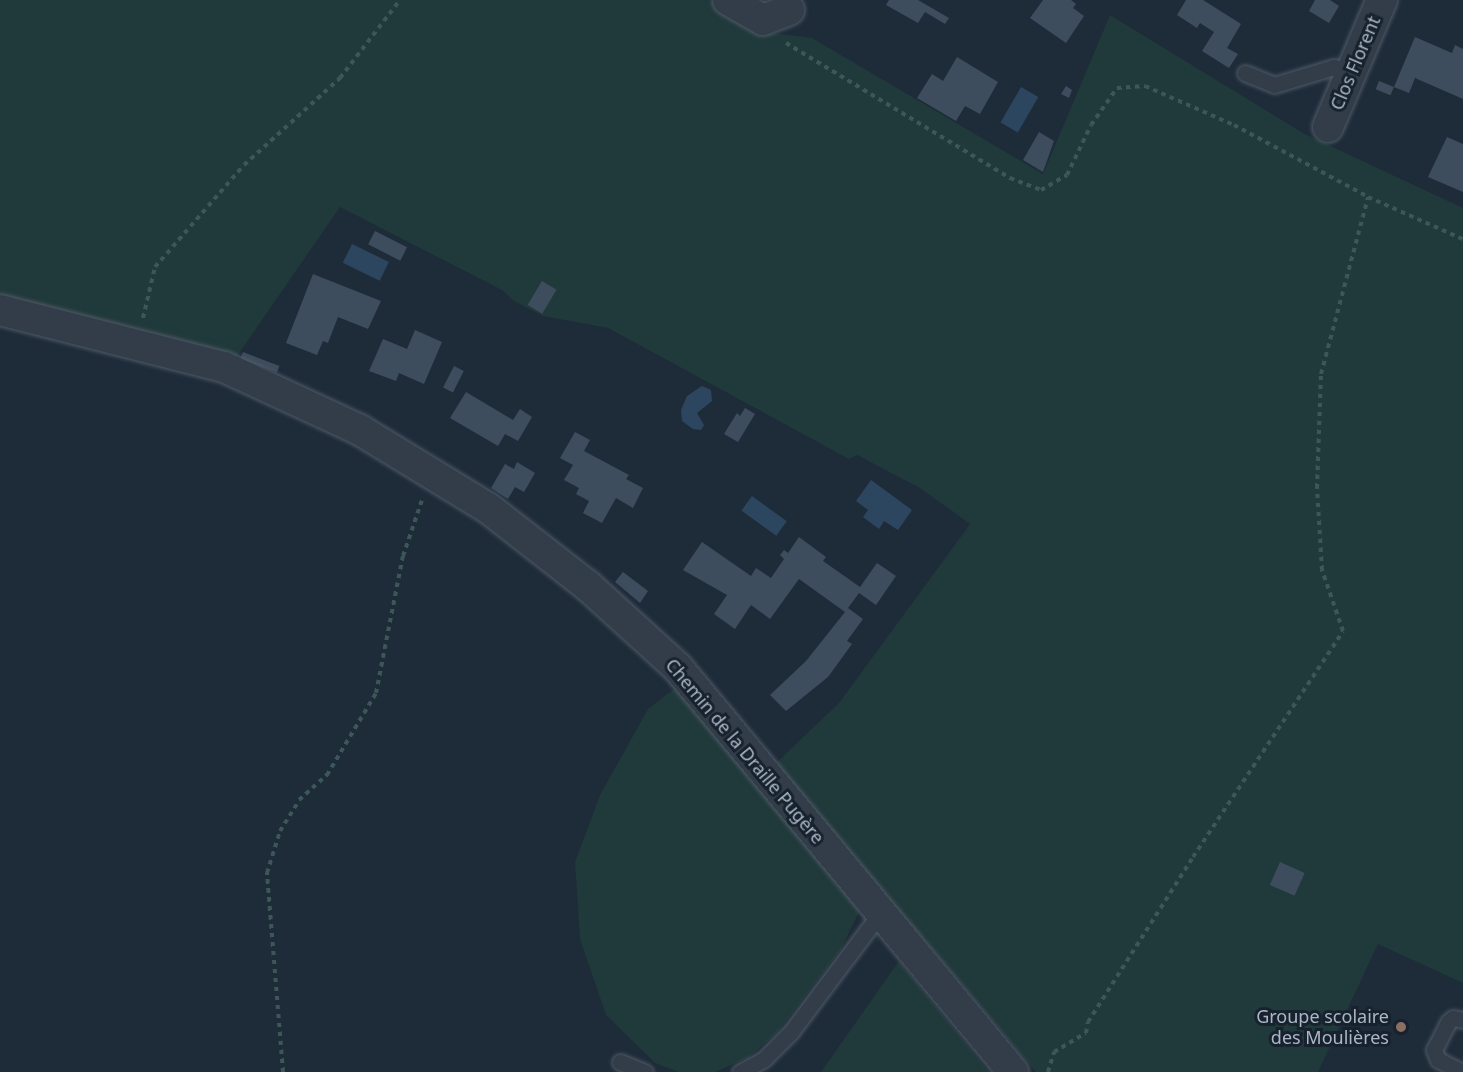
<!DOCTYPE html>
<html>
<head>
<meta charset="utf-8">
<style>
	body { margin:0 }
	#map { position:relative; width:1463px; height:1072px; overflow:hidden; background:#1e2b39; font-family:"Noto Sans",sans-serif }
	div>[style] { position:absolute }
	.green>* { inset:0; background:#20393a }
	.water>* { inset:0; background:#2d4660; transform-origin:0 0 }
	.building>* { inset:0; background:#3e4d5e; transform-origin:0 0 }
	.path>* { height:4px; margin-top:-2px; transform-origin:0; background:repeating-linear-gradient(90deg,#3d5658 0 4.5px,transparent 0 9px) }
	.roads { filter:drop-shadow(0 0 2px #4f5a67) drop-shadow(0 0 2px #4f5a67) }
	.lane>* { height:15px; margin:-7.5px; padding:0 7.5px; transform-origin:7.5px; border-radius:7.5px; background:#323d49 }
	.street>* { height:30px; margin:-15px; padding:0 15px; transform-origin:15px; border-radius:15px; background:#323d49 }
	.dots>* { width:16px; height:16px; translate:-50% -50%; box-sizing:border-box; border:3px solid #17222e; border-radius:50% }
	span { translate:-50% -50%; white-space:nowrap; text-align:center; line-height:1.15; -webkit-text-stroke:6px #17222e; paint-order:stroke }
	.street-label { font-size:18px; color:#abb7c6 }
	.poi-label { font-size:18px; color:#abb7c6 }
	.right { translate:-100% -50%; text-align:right }
</style>
</head>
<body>
<div id="map">
	<div class="green">
		<i style="clip-path:polygon(0 0,709px 0,764px 32px,812px 38px,1043px 174px,1110px 15px,1303px 133px,1463px 208px,1463px 983px,1378px 944px,1318px 1072px,1036px 1072px,775px 764px,839px 703px,970px 524px,920px 488px,857px 455px,849px 459px,608px 328px,543px 316px,514px 301px,502px 290px,340px 207px,233px 362px,0 298px)"></i>
		<i style="clip-path:polygon(676px 687px,863px 904px,841px 949px,776px 1034px,747px 1058px,715px 1072px,679px 1072px,655px 1063px,606px 1015px,580px 939px,575px 862px,600px 795px,648px 709px)"></i>
		<i style="clip-path:polygon(899px 961px,989px 1072px,821px 1072px)"></i>
	</div>
	<div class="water">
		<i style="left:1021px;top:87px;width:20px;height:41px;rotate:30deg"></i>
		<i style="left:352px;top:244px;width:41px;height:21px;rotate:26deg"></i>
		<i style="clip-path:polygon(702px 386px,711px 390px,712px 401px,697px 413px,704px 425px,701px 430px,693px 429px,682px 421px,681px 410px,687px 396px)"></i>
		<i style="clip-path:polygon(871px 480px,912px 510px,898px 530px,884px 521px,879px 529px,863px 517px,868px 510px,856px 501px)"></i>
		<i style="left:752px;top:496px;width:43px;height:18px;rotate:36deg"></i>
	</div>
	<div class="building">
		<i style="clip-path:polygon(889px 0,918px 0,949px 18px,945px 24px,925px 12px,918px 23px,886px 5px)"></i>
		<i style="clip-path:polygon(1043px 0,1071px 0,1076px 4px,1073px 8px,1084px 16px,1066px 43px,1030px 18px)"></i>
		<i style="clip-path:polygon(1186px 0,1203px 0,1241px 24px,1227px 48px,1238px 54px,1229px 68px,1202px 51px,1214px 32px,1200px 23px,1197px 28px,1177px 15px)"></i>
		<i style="clip-path:polygon(1315px 0,1330px 0,1339px 6px,1329px 23px,1309px 11px)"></i>
		<i style="clip-path:polygon(1415px 37px,1452px 53px,1455px 45px,1463px 49px,1463px 99px,1415px 78px,1409px 93px,1394px 87px)"></i>
		<i style="clip-path:polygon(957px 57px,998px 82px,980px 114px,965px 106px,956px 121px,917px 98px,932px 74px,943px 81px)"></i>
		<i style="left:1379px;top:81px;width:16px;height:9px;rotate:22deg"></i>
		<i style="clip-path:polygon(1066px 86px,1072px 90px,1069px 98px,1061px 94px)"></i>
		<i style="clip-path:polygon(1039px 132px,1054px 141px,1043px 172px,1023px 160px)"></i>
		<i style="clip-path:polygon(1447px 137px,1463px 144px,1463px 192px,1428px 177px)"></i>
		<i style="left:375px;top:231px;width:36px;height:15px;rotate:27deg"></i>
		<i style="clip-path:polygon(313px 274px,381px 301px,368px 329px,338px 317px,328px 343px,323px 341px,317px 355px,286px 343px)"></i>
		<i style="left:542px;top:281px;width:17px;height:28px;rotate:31deg"></i>
		<i style="clip-path:polygon(415px 330px,442px 342px,424px 384px,399px 373px,396px 381px,369px 371px,383px 339px,407px 349px)"></i>
		<i style="left:243px;top:352px;width:39px;height:7px;rotate:21deg"></i>
		<i style="left:454px;top:366px;width:11px;height:24px;rotate:27deg"></i>
		<i style="clip-path:polygon(466px 392px,513px 420px,520px 409px,532px 417px,518px 441px,505px 434px,498px 446px,450px 418px)"></i>
		<i style="clip-path:polygon(745px 408px,755px 414px,738px 442px,724px 434px,737px 413px,740px 416px)"></i>
		<i style="clip-path:polygon(575px 432px,590px 440px,584px 451px,629px 475px,626px 479px,643px 488px,633px 508px,616px 498px,602px 523px,583px 513px,589px 501px,576px 494px,579px 488px,564px 480px,573px 465px,560px 458px)"></i>
		<i style="clip-path:polygon(517px 462px,535px 473px,524px 492px,515px 487px,508px 499px,491px 488px,505px 464px,514px 469px)"></i>
		<i style="clip-path:polygon(799px 537px,826px 557px,823px 561px,860px 587px,877px 563px,896px 576px,876px 605px,859px 593px,848px 608px,863px 619px,847px 641px,852px 644px,828px 677px,786px 711px,770px 695px,806px 661px,845px 612px,799px 579px,770px 619px,751px 605px,735px 629px,714px 614px,727px 595px,683px 570px,702px 542px,751px 576px,756px 568px,771px 578px,784px 559px,780px 555px,784px 550px,788px 553px)"></i>
		<i style="clip-path:polygon(623px 572px,648px 591px,640px 603px,615px 582px)"></i>
		<i style="left:1280px;top:862px;width:27px;height:25px;rotate:24deg"></i>
	</div>
	<div class="path">
		<i style="left:786px;top:43px;width:262px;rotate:31.1deg"></i>
		<i style="left:1010px;top:178px;width:33px;rotate:21deg"></i>
		<i style="left:1041px;top:190px;width:30px;rotate:-30deg"></i>
		<i style="left:1067px;top:175px;width:55px;rotate:-64.4deg"></i>
		<i style="left:1091px;top:125px;width:45px;rotate:-54.9deg"></i>
		<i style="left:1117px;top:88px;width:28px;rotate:-4deg"></i>
		<i style="left:1145px;top:86px;width:97px;rotate:23.7deg"></i>
		<i style="left:1234px;top:125px;width:152px;rotate:28.2deg"></i>
		<i style="left:1368px;top:197px;width:104px;rotate:23.9deg"></i>
		<i style="left:143px;top:318px;width:52px;rotate:-76.8deg"></i>
		<i style="left:155px;top:267px;width:135px;rotate:-48.9deg"></i>
		<i style="left:244px;top:165px;width:130px;rotate:-42.2deg"></i>
		<i style="left:340px;top:78px;width:98px;rotate:-52.4deg"></i>
		<i style="left:283px;top:1072px;width:200px;rotate:-94.6deg"></i>
		<i style="left:267px;top:873px;width:44px;rotate:-72.8deg"></i>
		<i style="left:280px;top:831px;width:36px;rotate:-58deg"></i>
		<i style="left:299px;top:800px;width:38px;rotate:-42deg"></i>
		<i style="left:327px;top:775px;width:96px;rotate:-59.1deg"></i>
		<i style="left:376px;top:693px;width:140px;rotate:-78.9deg"></i>
		<i style="left:403px;top:556px;width:59px;rotate:-71.3deg"></i>
		<i style="left:1048px;top:1072px;width:21px;rotate:-73deg"></i>
		<i style="left:1054px;top:1052px;width:37px;rotate:-31deg"></i>
		<i style="left:1086px;top:1033px;width:11px;rotate:-80deg"></i>
		<i style="left:1088px;top:1022px;width:196px;rotate:-57.5deg"></i>
		<i style="left:1193px;top:857px;width:271px;rotate:-56.4deg"></i>
		<i style="left:1343px;top:631px;width:65px;rotate:-109deg"></i>
		<i style="left:1322px;top:570px;width:82px;rotate:-93.5deg"></i>
		<i style="left:1317px;top:488px;width:114px;rotate:-88deg"></i>
		<i style="left:1321px;top:374px;width:183px;rotate:-75.1deg"></i>
	</div>
	<div class="roads">
		<div class="lane">
			<i style="left:1245px;top:73px;width:31px;rotate:22deg"></i>
			<i style="left:1274px;top:85px;width:63px;rotate:-16.7deg"></i>
			<i style="left:1334px;top:67px;width:17px;rotate:13deg"></i>
			<i style="left:620px;top:1062px;width:27px;rotate:22deg"></i>
			<i style="left:740px;top:1072px;width:27px;rotate:-28deg"></i>
			<i style="left:764px;top:1059px;width:38px;rotate:-45deg"></i>
			<i style="left:791px;top:1032px;width:150px;rotate:-53.1deg"></i>
			<i style="left:1462px;top:1072px;width:27px;rotate:-153deg"></i>
			<i style="left:1438px;top:1060px;width:11px;rotate:-112deg"></i>
			<i style="left:1434px;top:1050px;width:31px;rotate:-63deg"></i>
			<i style="left:1448px;top:1022px;width:6px;rotate:-39deg"></i>
			<i style="left:1453px;top:1018px;width:10px;rotate:11deg"></i>
		</div>
		<div class="street">
			<i style="left:728px;top:0;width:40px;rotate:29.7deg"></i>
			<i style="left:763px;top:20px;width:28px;rotate:-21deg"></i>
			<i style="left:1328px;top:127px;width:138px;rotate:-67deg"></i>
			<i style="left:0;top:310px;width:231px;rotate:14.3deg"></i>
			<i style="left:224px;top:367px;width:150px;rotate:24.9deg"></i>
			<i style="left:360px;top:430px;width:150px;rotate:31.4deg"></i>
			<i style="left:488px;top:508px;width:127px;rotate:38deg"></i>
			<i style="left:588px;top:586px;width:122px;rotate:42.3deg"></i>
			<i style="left:678px;top:668px;width:525px;rotate:50.33deg"></i>
		</div>
	</div>
	<div class="dots">
		<i style="left:1401px;top:1027px;background:#8d6e63"></i>
	</div>
	<div class="street-label">
		<span style="left:1355px;top:63px;rotate:-67deg">Clos Florent</span>
		<span style="left:745px;top:751px;rotate:50deg">Chemin de la Draille Pugère</span>
	</div>
	<div class="poi-label">
		<span class="right" style="left:1389px;top:1027px">Groupe scolaire<br>des Moulières</span>
	</div>
</div>
</body>
</html>
